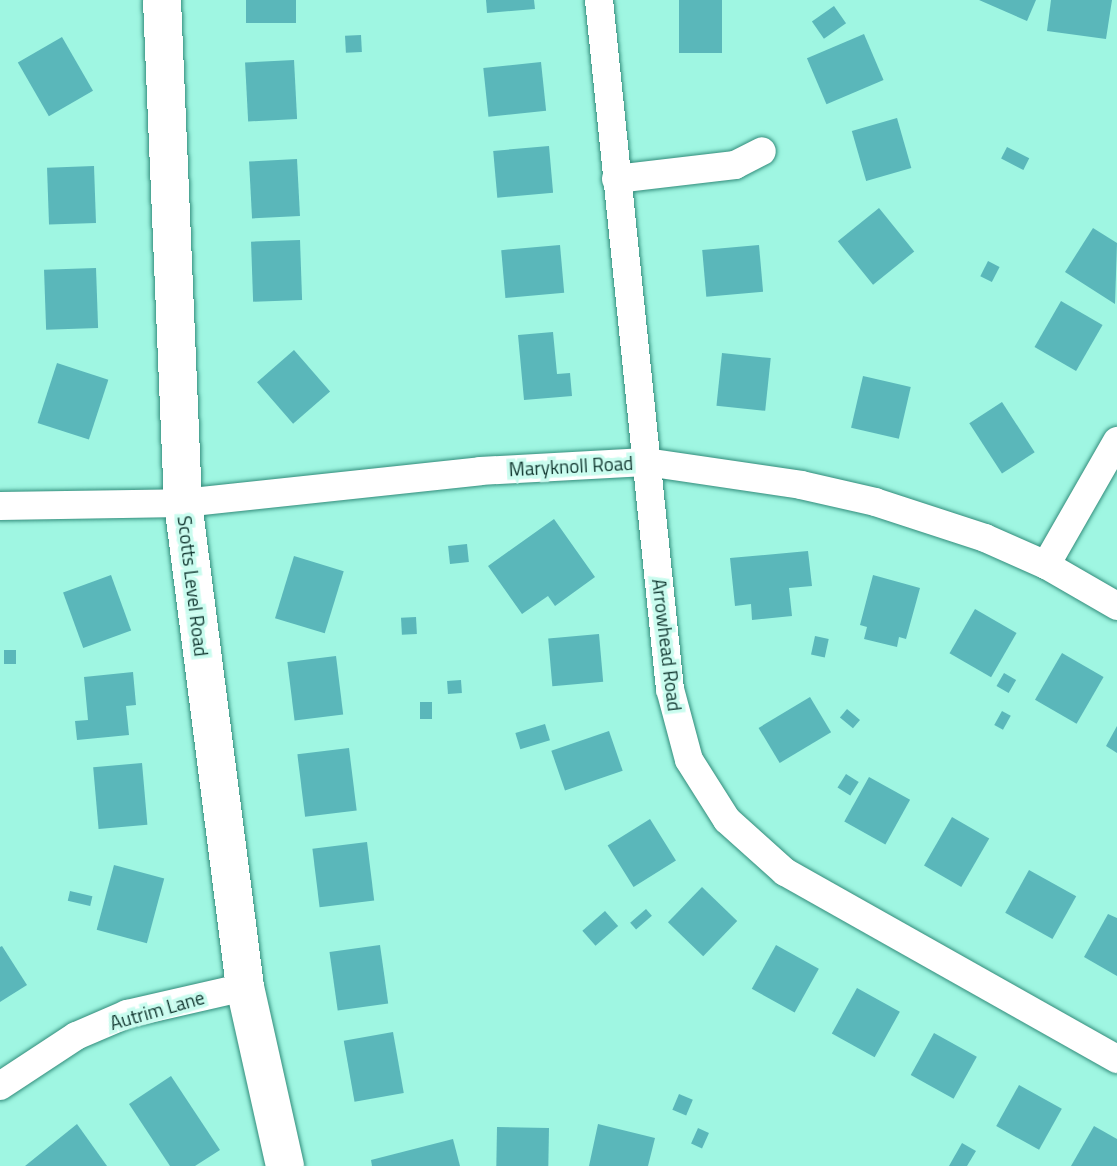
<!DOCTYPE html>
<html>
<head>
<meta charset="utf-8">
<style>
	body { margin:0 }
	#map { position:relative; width:1117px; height:1166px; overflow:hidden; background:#9ff6e2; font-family:"Titillium Web",sans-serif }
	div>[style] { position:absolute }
	.building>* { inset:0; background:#5ab7ba; transform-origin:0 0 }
	.roads { filter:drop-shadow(0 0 2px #328c7b) drop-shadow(0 0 2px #328c7b) }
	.street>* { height:28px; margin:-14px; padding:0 14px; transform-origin:14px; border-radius:14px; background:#fff }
	.secondary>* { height:38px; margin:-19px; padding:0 19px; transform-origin:19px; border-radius:19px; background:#fff }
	span { translate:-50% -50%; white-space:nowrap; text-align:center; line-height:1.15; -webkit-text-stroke:7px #cafcef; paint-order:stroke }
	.street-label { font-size:19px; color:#11362f }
</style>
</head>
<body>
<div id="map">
	<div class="building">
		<i style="left:246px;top:0;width:50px;height:23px"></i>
		<i style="clip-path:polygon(486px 0,534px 0,535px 9px,487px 13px)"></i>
		<i style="left:679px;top:0;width:43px;height:53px"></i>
		<i style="clip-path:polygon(979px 0,1036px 0,1027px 21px)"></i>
		<i style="clip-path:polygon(1051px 0,1112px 0,1106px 39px,1047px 31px)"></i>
		<i style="left:834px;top:6px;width:21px;height:27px;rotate:55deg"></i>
		<i style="left:864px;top:34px;width:50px;height:62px;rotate:67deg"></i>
		<i style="left:361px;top:35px;width:17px;height:16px;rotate:87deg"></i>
		<i style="left:62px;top:37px;width:62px;height:51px;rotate:60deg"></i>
		<i style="left:294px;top:60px;width:59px;height:49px;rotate:87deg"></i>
		<i style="left:541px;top:62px;width:49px;height:58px;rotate:84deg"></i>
		<i style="left:897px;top:118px;width:52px;height:47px;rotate:74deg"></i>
		<i style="left:549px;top:146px;width:47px;height:56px;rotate:85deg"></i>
		<i style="left:1007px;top:147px;width:25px;height:13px;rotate:27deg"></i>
		<i style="left:297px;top:159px;width:57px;height:48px;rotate:87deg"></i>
		<i style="left:94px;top:166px;width:57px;height:47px;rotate:88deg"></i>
		<i style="left:879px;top:208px;width:56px;height:53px;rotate:51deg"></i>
		<i style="clip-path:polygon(1093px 228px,1117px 243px,1115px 304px,1065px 272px)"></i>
		<i style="left:300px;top:240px;width:60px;height:49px;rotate:88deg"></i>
		<i style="left:560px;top:245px;width:48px;height:59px;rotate:85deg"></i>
		<i style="left:759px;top:245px;width:47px;height:57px;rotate:85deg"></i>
		<i style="left:988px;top:261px;width:13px;height:17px;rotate:27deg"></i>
		<i style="left:96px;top:268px;width:60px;height:52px;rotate:88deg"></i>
		<i style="left:1061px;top:301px;width:48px;height:53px;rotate:30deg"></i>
		<i style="clip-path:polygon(553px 332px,557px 374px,570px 373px,572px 396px,524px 400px,518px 335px)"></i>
		<i style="left:294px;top:350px;width:55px;height:49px;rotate:49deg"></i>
		<i style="left:722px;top:353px;width:49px;height:53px;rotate:6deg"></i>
		<i style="left:57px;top:363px;width:54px;height:63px;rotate:18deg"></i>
		<i style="left:863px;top:376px;width:49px;height:53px;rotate:13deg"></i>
		<i style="left:1002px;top:402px;width:60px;height:39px;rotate:57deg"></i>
		<i style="clip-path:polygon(554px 519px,595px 577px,555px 606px,548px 596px,522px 614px,488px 566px)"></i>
		<i style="left:467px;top:544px;width:18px;height:19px;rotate:84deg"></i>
		<i style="clip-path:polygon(808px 551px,812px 586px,789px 588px,792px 616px,752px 620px,751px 604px,735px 606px,730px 558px)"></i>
		<i style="left:294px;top:556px;width:52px;height:65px;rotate:17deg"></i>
		<i style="left:111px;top:575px;width:59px;height:51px;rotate:70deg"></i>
		<i style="clip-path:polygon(873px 575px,920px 588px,906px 639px,899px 637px,897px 647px,864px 639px,867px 627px,860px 625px)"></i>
		<i style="left:975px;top:609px;width:48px;height:51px;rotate:30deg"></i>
		<i style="left:416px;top:617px;width:17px;height:15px;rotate:87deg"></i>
		<i style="left:599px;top:634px;width:48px;height:51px;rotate:85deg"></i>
		<i style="left:815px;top:636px;width:14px;height:19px;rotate:12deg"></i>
		<i style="left:4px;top:650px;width:12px;height:14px"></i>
		<i style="left:1062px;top:653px;width:48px;height:54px;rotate:30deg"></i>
		<i style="left:336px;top:656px;width:59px;height:49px;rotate:83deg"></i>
		<i style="clip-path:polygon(133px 672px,136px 705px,126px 706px,129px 735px,77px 740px,75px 721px,88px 720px,84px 677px)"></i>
		<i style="left:1004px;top:673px;width:14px;height:15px;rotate:30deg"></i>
		<i style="left:461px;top:680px;width:13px;height:14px;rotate:86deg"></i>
		<i style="left:810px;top:697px;width:41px;height:60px;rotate:59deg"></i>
		<i style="left:420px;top:702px;width:12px;height:17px"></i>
		<i style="left:847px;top:709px;width:17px;height:11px;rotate:40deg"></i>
		<i style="left:1002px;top:711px;width:10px;height:16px;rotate:29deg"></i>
		<i style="left:545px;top:724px;width:17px;height:31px;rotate:73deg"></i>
		<i style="clip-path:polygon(1117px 726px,1117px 753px,1106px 746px)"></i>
		<i style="left:609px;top:731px;width:42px;height:61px;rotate:71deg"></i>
		<i style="left:349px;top:748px;width:63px;height:52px;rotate:83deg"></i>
		<i style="left:142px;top:763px;width:62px;height:49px;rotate:85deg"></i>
		<i style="left:846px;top:774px;width:15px;height:16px;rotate:32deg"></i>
		<i style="left:869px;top:777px;width:47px;height:51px;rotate:29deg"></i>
		<i style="left:952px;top:817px;width:43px;height:56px;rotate:30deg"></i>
		<i style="left:650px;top:819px;width:49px;height:50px;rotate:58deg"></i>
		<i style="left:367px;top:842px;width:59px;height:55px;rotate:83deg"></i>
		<i style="left:114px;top:865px;width:52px;height:67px;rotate:15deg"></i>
		<i style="left:1029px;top:870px;width:54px;height:49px;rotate:29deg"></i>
		<i style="left:702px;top:887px;width:49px;height:49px;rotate:44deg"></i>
		<i style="left:70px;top:891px;width:23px;height:10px;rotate:13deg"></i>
		<i style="left:646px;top:909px;width:9px;height:21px;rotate:49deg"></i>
		<i style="left:605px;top:911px;width:20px;height:30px;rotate:49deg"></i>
		<i style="clip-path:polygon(1108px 914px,1117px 918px,1117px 976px,1084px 957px)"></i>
		<i style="left:380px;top:945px;width:59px;height:51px;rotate:82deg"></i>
		<i style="left:776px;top:945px;width:49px;height:50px;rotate:29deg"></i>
		<i style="clip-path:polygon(2px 946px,27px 985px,0 1002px,0 947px)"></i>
		<i style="left:857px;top:988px;width:49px;height:52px;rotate:29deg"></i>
		<i style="left:393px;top:1032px;width:62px;height:50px;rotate:80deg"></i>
		<i style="left:934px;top:1033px;width:49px;height:48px;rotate:29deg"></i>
		<i style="clip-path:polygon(171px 1076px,220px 1150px,195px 1166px,170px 1166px,129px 1104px)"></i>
		<i style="left:1019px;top:1085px;width:49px;height:47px;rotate:29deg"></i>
		<i style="left:679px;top:1094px;width:15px;height:17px;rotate:23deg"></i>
		<i style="clip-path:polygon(77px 1124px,107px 1166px,25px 1166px)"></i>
		<i style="clip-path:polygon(598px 1124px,655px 1138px,648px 1166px,589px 1166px)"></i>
		<i style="clip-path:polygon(1094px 1126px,1117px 1139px,1117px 1166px,1071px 1166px)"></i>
		<i style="left:497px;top:1127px;width:52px;height:39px;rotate:1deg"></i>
		<i style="left:698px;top:1128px;width:12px;height:17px;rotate:24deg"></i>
		<i style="clip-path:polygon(453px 1139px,460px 1166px,372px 1166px,371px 1160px)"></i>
		<i style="clip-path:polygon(962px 1143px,976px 1151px,967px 1166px,949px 1166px)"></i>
	</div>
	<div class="roads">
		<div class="street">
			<i style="left:599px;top:0;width:693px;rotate:84.12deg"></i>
			<i style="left:670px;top:689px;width:73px;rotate:75deg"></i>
			<i style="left:689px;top:760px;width:71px;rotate:57.7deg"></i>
			<i style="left:727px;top:820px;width:78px;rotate:41.9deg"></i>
			<i style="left:785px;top:872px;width:381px;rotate:29.4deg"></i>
			<i style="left:616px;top:179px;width:120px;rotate:-6.7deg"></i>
			<i style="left:735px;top:165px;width:30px;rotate:-27deg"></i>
			<i style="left:0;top:506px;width:183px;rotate:-0.9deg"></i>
			<i style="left:183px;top:503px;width:299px;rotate:-6.1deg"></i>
			<i style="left:480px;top:471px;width:166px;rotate:-3.1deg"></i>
			<i style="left:646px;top:462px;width:157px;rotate:8.4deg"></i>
			<i style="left:801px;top:485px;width:76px;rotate:12.9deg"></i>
			<i style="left:875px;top:502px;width:116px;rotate:18.1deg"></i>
			<i style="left:985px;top:538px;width:67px;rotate:23.9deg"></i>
			<i style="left:1046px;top:565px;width:82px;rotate:30deg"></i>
			<i style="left:1046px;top:565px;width:143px;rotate:-60.2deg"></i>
			<i style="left:0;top:1086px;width:91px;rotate:-33.3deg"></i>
			<i style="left:76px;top:1036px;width:56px;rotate:-23.3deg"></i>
			<i style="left:127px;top:1014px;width:121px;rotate:-12.9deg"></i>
		</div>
		<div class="secondary">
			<i style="left:162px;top:0;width:503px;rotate:87.61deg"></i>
			<i style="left:183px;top:503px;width:488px;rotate:82.7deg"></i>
			<i style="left:245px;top:987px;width:183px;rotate:77.4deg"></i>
		</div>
	</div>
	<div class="street-label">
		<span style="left:571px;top:466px;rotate:-3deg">Maryknoll Road</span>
		<span style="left:193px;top:586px;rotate:83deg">Scotts Level Road</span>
		<span style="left:667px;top:645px;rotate:83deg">Arrowhead Road</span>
		<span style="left:157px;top:1010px;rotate:-16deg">Autrim Lane</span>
	</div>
</div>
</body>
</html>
